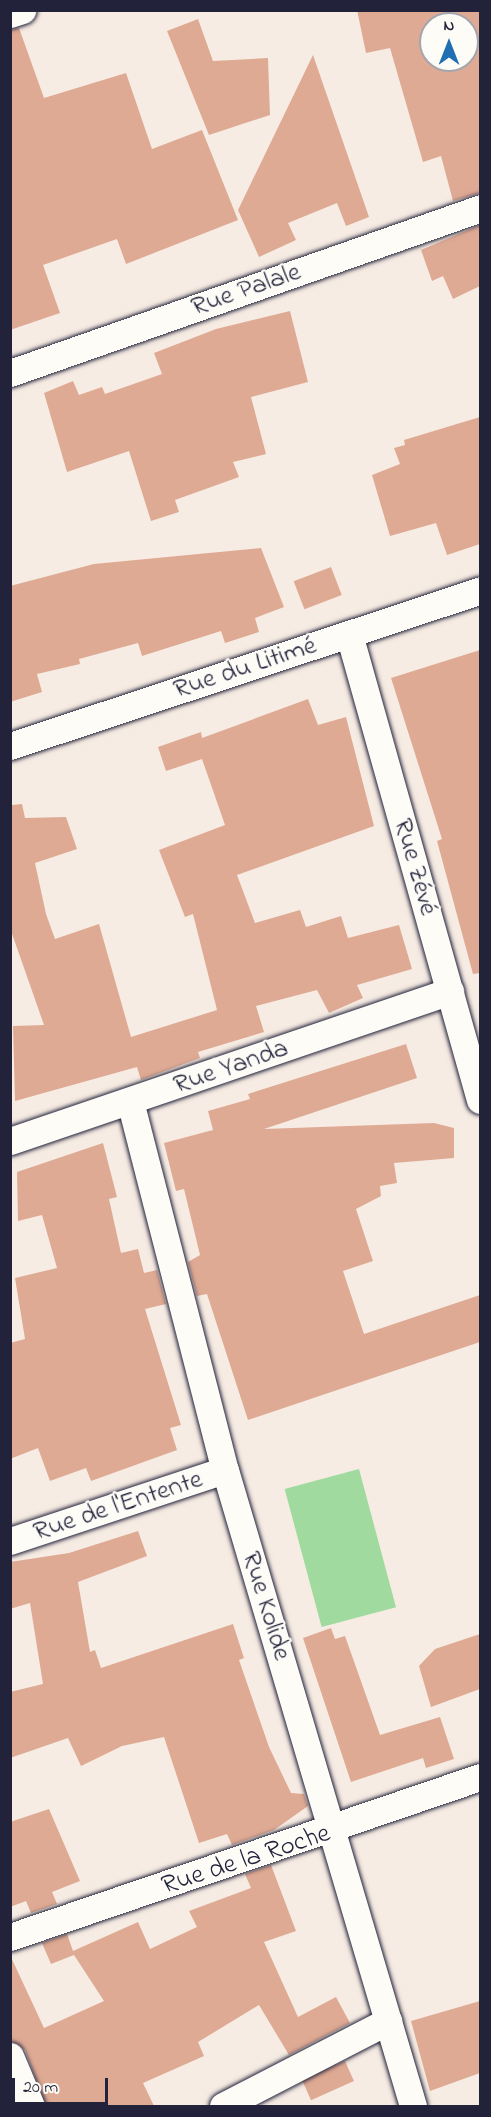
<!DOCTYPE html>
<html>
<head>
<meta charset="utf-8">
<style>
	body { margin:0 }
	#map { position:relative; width:491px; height:2117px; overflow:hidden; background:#f7ece3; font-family:"Indie Flower",sans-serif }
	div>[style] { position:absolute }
	.green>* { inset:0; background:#a1da9f; transform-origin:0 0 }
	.building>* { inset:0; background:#dfaa94; transform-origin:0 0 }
	.roads { filter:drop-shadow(0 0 2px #22223b) drop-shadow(0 0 2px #22223b) }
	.minor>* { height:27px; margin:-13.5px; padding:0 13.5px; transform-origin:13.5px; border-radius:13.5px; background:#fdfcf7 }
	span { translate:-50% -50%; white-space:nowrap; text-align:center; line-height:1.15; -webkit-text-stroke:4.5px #fdfcf7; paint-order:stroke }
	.street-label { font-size:27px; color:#22223b }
	.frame { position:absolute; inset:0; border:12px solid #22223b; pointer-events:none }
	.north { position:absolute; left:419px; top:12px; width:60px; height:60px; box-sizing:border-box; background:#fdfcf7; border:2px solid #a5a5ac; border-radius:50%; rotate:0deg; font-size:16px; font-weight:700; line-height:24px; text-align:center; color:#22223b }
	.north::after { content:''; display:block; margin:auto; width:21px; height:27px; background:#1f6fb2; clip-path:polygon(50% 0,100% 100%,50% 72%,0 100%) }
	.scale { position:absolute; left:12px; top:2078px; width:96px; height:27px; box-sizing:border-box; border:3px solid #22223b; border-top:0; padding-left:8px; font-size:18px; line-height:21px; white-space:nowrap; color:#22223b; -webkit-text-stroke:4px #fdfcf7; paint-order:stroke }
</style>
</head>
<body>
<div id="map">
	<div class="green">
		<i style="left:359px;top:1469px;width:143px;height:77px;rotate:75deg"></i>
	</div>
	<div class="building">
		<i style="clip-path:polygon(evenodd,357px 10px,480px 10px,480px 193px,453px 201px,441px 156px,423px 162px,390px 48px,366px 53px,357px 10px,431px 24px,467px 24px,467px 60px,431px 60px,431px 24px)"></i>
		<i style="clip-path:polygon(198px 19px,213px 61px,268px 58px,270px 115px,209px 135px,167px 31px)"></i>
		<i style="clip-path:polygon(19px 28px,44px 98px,126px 73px,152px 149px,202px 130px,238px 220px,126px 264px,117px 239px,43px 265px,60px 313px,10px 330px,10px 29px)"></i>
		<i style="clip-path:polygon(313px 55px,369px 217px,346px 226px,337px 203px,288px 223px,296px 240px,259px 257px,238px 210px)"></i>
		<i style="clip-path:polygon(480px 225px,480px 286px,453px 299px,443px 276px,432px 281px,421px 250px)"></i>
		<i style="clip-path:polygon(290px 311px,308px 382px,251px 397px,266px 454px,233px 462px,239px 477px,175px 500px,179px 512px,151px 521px,129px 451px,67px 472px,44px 393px,73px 381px,79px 395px,102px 387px,105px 394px,162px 374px,154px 353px,216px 329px)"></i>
		<i style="clip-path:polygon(480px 417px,480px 544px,447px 555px,436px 523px,390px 536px,372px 475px,400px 464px,394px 448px,405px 445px,404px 440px)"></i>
		<i style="clip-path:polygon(261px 548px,284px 607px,255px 618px,259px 632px,225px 643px,221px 631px,142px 656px,138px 643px,79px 659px,80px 664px,37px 674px,42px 692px,10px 702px,10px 586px,94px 564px)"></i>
		<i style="left:331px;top:567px;width:30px;height:40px;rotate:69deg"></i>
		<i style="clip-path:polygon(480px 650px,480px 973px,473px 974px,437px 841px,442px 839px,391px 678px)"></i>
		<i style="clip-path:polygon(308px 699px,318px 725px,346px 717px,374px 826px,237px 875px,255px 923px,300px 910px,306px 927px,341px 916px,348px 938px,399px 925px,412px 969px,357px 985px,363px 998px,329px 1013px,317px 990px,256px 1006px,264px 1032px,198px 1052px,200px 1058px,141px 1080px,137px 1067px,15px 1101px,13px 1026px,44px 1025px,10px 928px,12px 805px,22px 804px,25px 818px,66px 817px,77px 849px,35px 863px,46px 914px,55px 939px,99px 924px,131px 1037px,217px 1010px,193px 914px,185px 917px,159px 850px,225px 825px,202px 759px,166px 771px,158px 747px,201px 732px,202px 738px)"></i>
		<i style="clip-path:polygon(406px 1044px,417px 1078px,264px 1129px,434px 1123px,454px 1128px,454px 1158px,394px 1163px,397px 1183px,380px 1186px,381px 1196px,356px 1209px,373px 1261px,343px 1271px,364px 1334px,480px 1295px,480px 1342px,248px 1420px,207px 1294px,197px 1296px,188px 1262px,200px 1255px,184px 1189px,176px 1191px,164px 1143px,213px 1130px,208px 1111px,250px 1099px,248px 1094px)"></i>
		<i style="clip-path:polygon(103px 1143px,117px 1197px,109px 1199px,121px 1253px,138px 1249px,144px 1273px,157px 1270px,166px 1304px,145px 1309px,181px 1425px,170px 1428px,177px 1450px,91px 1481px,86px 1468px,50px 1481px,38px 1448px,10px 1459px,10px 1343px,25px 1339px,15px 1278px,57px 1268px,42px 1215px,18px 1221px,17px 1172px)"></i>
		<i style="clip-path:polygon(138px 1531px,147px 1556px,78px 1582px,90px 1652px,95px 1650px,101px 1668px,233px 1624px,244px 1658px,239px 1660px,269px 1747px,291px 1793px,304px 1794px,308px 1806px,274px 1830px,232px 1845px,227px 1834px,199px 1843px,164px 1737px,122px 1746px,81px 1766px,68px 1738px,10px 1758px,10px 1692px,43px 1684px,30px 1603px,10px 1609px,10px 1562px,69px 1553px)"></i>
		<i style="clip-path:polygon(331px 1628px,335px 1639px,345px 1636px,380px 1735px,440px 1717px,454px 1759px,426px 1768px,423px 1758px,351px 1782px,303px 1638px)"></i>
		<i style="clip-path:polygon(480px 1634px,480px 1689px,431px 1707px,419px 1666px,435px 1649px)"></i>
		<i style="clip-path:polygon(49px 1809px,80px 1881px,52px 1892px,57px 1904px,31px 1913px,26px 1901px,10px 1907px,10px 1822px)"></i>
		<i style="clip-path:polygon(271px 1865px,296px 1931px,264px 1942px,298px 2017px,336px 1997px,350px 2023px,289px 2055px,259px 2005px,198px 2042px,204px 2056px,143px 2083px,154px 2106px,46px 2106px,25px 2050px,10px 2040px,10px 1955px,44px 2028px,104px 2001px,74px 1955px,51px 1964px,42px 1943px,67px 1934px,73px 1951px,138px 1922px,150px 1949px,197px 1927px,189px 1911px,251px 1888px,245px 1874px)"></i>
		<i style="clip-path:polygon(480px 2001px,480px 2073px,430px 2091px,411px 2021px)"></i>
		<i style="left:345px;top:2061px;width:22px;height:47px;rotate:66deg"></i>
	</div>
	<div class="roads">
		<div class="minor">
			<i style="left:10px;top:14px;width:13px;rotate:-18deg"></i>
			<i style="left:10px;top:373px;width:498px;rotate:-19.3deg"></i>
			<i style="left:349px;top:634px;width:484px;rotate:74.3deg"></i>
			<i style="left:10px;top:746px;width:495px;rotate:-18.3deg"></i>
			<i style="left:130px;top:1101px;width:381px;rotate:75.6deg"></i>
			<i style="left:225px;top:1470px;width:663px;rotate:73.53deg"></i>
			<i style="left:10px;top:1141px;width:465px;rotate:-18.8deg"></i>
			<i style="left:10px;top:1541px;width:226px;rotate:-18.3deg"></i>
			<i style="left:10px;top:1937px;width:496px;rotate:-18.8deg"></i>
			<i style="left:10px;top:2056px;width:54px;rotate:67.2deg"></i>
			<i style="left:223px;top:2106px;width:186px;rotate:-27.3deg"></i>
		</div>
	</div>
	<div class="street-label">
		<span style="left:246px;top:290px;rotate:-19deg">Rue Palale</span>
		<span style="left:245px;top:668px;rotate:-18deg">Rue du Litimé</span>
		<span style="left:415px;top:867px;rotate:74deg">Rue Zévé</span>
		<span style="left:231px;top:1067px;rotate:-19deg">Rue Yanda</span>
		<span style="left:118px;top:1506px;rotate:-18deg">Rue de l'Entente</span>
		<span style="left:266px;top:1606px;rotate:73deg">Rue Kolide</span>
		<span style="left:246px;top:1860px;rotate:-18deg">Rue de la Roche</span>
	</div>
	<div class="frame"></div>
	<div class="north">N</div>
	<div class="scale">20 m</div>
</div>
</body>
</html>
